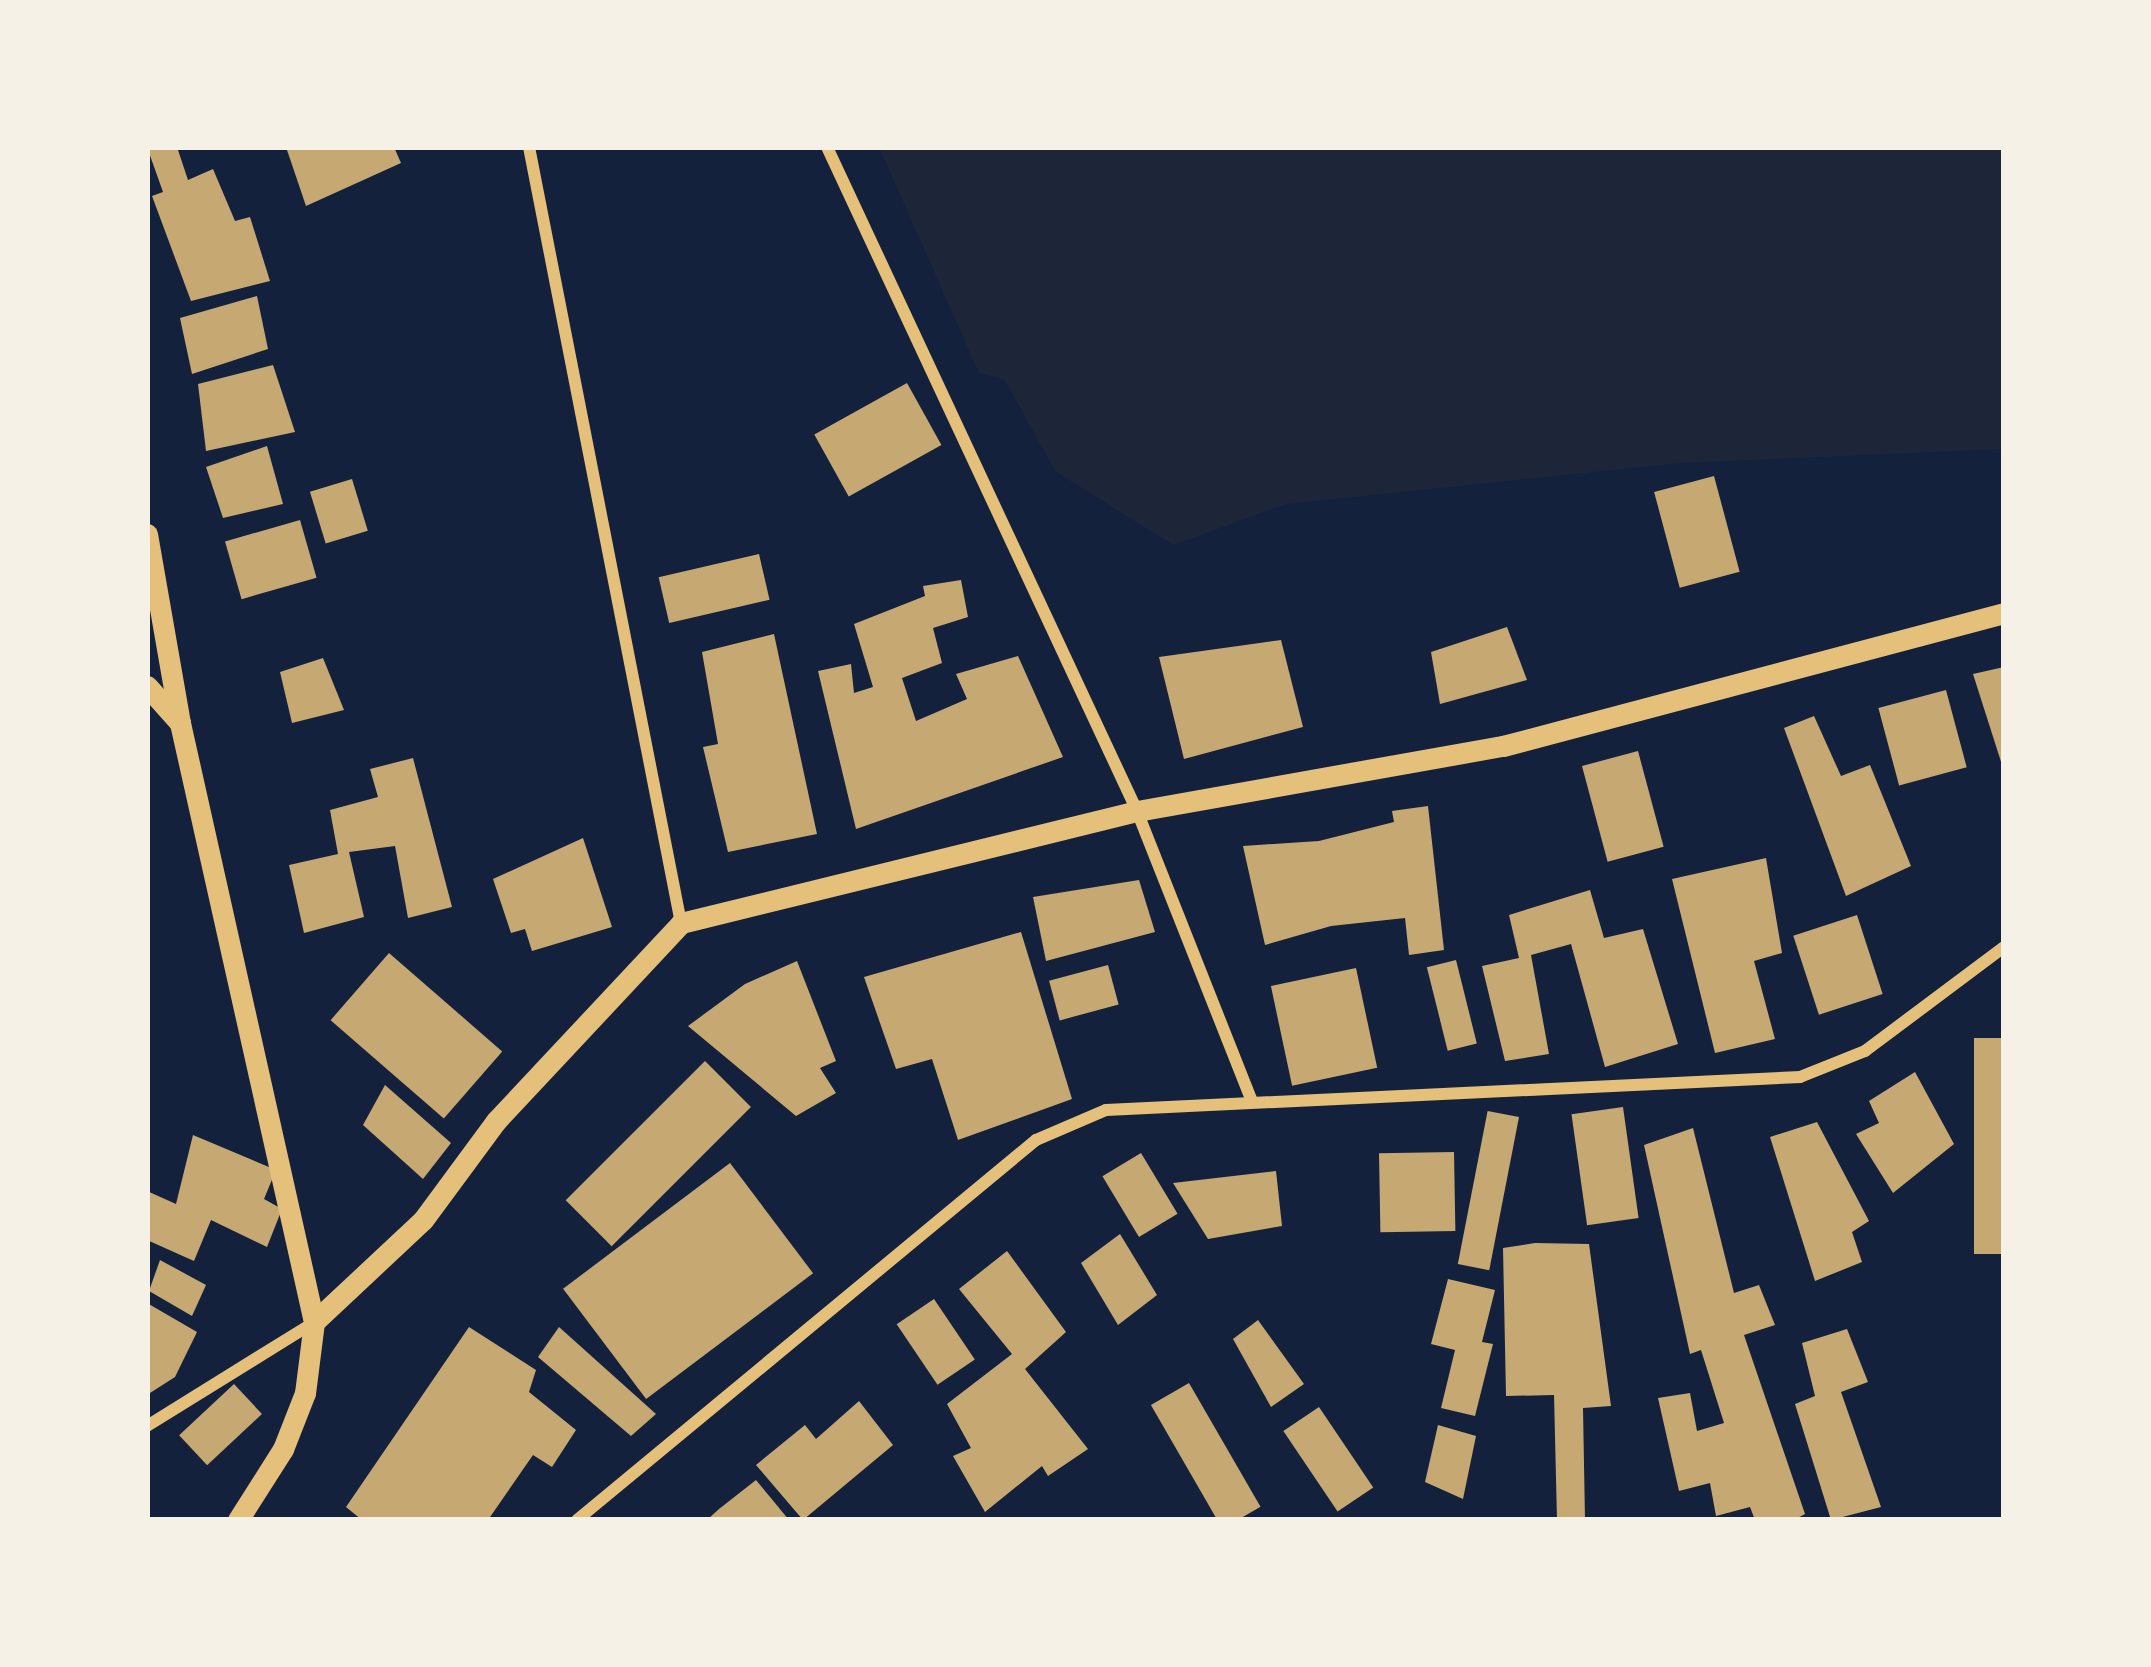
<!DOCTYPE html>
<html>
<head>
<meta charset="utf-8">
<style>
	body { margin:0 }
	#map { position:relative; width:2151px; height:1667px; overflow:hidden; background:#14213d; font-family:Manrope,sans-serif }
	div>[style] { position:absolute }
	.green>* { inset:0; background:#1d2539 }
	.building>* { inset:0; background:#c6a872; transform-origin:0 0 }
	.minor>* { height:12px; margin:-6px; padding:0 6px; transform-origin:6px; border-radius:6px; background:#e5c07b }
	.tertiary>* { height:21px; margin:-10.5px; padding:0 10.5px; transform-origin:10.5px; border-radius:10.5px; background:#e5c07b }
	span { translate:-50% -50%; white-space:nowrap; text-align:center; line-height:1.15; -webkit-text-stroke:12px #f6f1e7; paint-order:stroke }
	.frame { position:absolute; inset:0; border:150px solid #f6f1e7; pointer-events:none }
</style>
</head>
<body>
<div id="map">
	<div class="green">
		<i style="clip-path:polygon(879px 147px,2004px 147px,2004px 449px,1681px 463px,1286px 504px,1173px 545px,1055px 471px,1005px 380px,979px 373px)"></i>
	</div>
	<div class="building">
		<i style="clip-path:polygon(147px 147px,177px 147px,188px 180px,213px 169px,235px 221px,250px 217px,270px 281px,191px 301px,152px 196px,163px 192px)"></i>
		<i style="clip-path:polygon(286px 147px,394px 147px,401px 163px,306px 206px)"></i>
		<i style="clip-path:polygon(257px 296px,268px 349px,192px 374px,180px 318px)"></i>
		<i style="clip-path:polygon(273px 365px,295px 432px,206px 451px,198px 384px)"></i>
		<i style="left:907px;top:383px;width:71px;height:106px;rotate:61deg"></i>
		<i style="clip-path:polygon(267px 446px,283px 504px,223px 518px,206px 467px)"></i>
		<i style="left:1714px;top:476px;width:99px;height:62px;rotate:75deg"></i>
		<i style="left:352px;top:479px;width:54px;height:44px;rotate:73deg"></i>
		<i style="left:300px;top:520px;width:60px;height:78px;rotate:74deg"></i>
		<i style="left:759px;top:554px;width:47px;height:103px;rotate:77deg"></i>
		<i style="clip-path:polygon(961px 580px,968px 617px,933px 628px,942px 663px,902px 678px,916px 721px,967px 699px,956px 674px,1018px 656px,1063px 757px,856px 829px,818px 671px,851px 664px,854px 693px,873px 687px,854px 624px,925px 596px,923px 586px)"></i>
		<i style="clip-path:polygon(1507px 627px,1527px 680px,1440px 704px,1431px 652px)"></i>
		<i style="clip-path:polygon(774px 634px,817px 834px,728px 852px,703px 747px,718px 744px,702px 652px)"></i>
		<i style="clip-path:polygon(1281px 640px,1303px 727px,1184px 759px,1159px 657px)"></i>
		<i style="clip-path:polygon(323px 658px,344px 710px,292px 723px,280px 672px)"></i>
		<i style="clip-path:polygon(2004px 667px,2004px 768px,2003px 768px,1973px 674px)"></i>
		<i style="left:1946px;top:690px;width:80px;height:70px;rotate:75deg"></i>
		<i style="clip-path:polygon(1814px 716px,1841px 776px,1870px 765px,1911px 866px,1846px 896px,1784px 728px)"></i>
		<i style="left:1638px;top:751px;width:99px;height:58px;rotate:75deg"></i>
		<i style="clip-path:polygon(413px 758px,452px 907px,408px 918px,395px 846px,349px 852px,364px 917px,304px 933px,289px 865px,338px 854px,330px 810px,378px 797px,370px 769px)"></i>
		<i style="clip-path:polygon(1428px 806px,1444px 950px,1409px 955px,1405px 918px,1331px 926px,1265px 945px,1243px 846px,1319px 841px,1394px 822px,1392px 811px)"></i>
		<i style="clip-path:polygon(583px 838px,612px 927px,532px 951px,525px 929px,511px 933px,493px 879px)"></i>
		<i style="clip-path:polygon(1766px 858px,1782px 953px,1754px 961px,1775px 1039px,1715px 1053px,1672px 879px)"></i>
		<i style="clip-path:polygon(1139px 880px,1155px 932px,1046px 961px,1033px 897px)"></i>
		<i style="clip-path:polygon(1590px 890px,1604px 938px,1643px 929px,1678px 1044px,1605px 1067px,1571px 944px,1531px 955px,1549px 1054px,1505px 1061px,1482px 966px,1519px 958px,1509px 915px)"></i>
		<i style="left:1857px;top:915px;width:83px;height:67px;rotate:72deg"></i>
		<i style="clip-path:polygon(1021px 932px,1072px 1099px,958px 1140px,932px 1059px,896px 1069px,864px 977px)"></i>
		<i style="left:389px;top:953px;width:150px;height:89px;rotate:41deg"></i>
		<i style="left:1456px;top:960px;width:86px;height:30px;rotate:76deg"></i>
		<i style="clip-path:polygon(797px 961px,836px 1061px,820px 1068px,836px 1093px,796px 1116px,688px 1026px,745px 984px)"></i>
		<i style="left:1108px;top:965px;width:41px;height:61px;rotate:75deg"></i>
		<i style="left:1356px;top:968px;width:102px;height:87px;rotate:78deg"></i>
		<i style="left:2004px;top:1038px;width:216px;height:30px;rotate:90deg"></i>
		<i style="left:705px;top:1061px;width:65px;height:197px;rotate:45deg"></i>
		<i style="clip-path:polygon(1915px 1072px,1954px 1144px,1893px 1193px,1856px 1134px,1879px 1123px,1869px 1101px)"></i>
		<i style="clip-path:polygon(385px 1085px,451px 1143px,423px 1179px,363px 1125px)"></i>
		<i style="left:1623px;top:1107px;width:112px;height:52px;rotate:82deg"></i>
		<i style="left:1519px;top:1117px;width:156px;height:32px;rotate:101deg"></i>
		<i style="clip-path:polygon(1817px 1122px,1869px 1221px,1852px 1232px,1862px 1262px,1815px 1281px,1770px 1137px)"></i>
		<i style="clip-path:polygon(1693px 1128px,1734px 1293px,1759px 1285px,1775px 1325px,1744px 1335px,1805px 1514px,1794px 1520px,1755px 1520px,1750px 1507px,1716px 1516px,1710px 1483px,1679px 1491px,1658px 1398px,1690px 1393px,1697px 1431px,1724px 1423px,1701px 1350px,1690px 1354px,1644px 1145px)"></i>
		<i style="clip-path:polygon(193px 1135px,276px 1170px,264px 1199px,282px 1209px,267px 1247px,211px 1220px,194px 1261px,147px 1240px,147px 1191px,176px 1204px)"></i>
		<i style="left:1454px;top:1152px;width:79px;height:75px;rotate:89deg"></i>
		<i style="left:1141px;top:1153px;width:71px;height:45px;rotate:59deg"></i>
		<i style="left:730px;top:1163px;width:138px;height:209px;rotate:53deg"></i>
		<i style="clip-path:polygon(1276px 1171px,1282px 1226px,1208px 1239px,1173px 1183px)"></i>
		<i style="clip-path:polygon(1120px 1234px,1157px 1295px,1118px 1325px,1081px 1263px)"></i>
		<i style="clip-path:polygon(1535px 1243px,1589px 1244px,1611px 1406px,1583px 1408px,1585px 1520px,1557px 1520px,1554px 1395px,1506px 1396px,1503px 1248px)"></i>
		<i style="clip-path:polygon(1007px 1251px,1066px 1332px,1025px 1369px,1088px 1449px,1048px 1476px,1042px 1466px,985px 1512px,953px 1456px,971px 1448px,947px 1404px,1012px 1354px,959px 1289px)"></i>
		<i style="clip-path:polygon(160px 1260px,206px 1285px,192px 1316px,149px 1291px)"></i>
		<i style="clip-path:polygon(1448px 1279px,1495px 1290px,1482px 1342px,1493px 1344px,1475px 1416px,1441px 1408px,1455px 1350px,1431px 1344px)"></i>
		<i style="left:934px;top:1299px;width:73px;height:45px;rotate:56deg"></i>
		<i style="clip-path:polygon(147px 1303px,197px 1332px,175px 1377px,150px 1393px)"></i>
		<i style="clip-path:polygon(1258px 1320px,1304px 1384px,1271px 1407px,1233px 1339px)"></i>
		<i style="clip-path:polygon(469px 1327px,536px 1370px,529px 1392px,576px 1430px,552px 1467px,533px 1455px,488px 1520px,362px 1520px,346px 1507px)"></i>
		<i style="clip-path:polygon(559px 1327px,656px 1414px,631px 1436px,538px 1357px)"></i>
		<i style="clip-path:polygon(1847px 1329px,1868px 1382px,1841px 1392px,1881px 1507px,1831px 1520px,1795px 1404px,1815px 1396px,1802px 1343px)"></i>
		<i style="left:1189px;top:1383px;width:143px;height:44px;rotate:60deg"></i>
		<i style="left:234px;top:1384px;width:41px;height:75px;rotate:47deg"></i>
		<i style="clip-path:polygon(859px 1401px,893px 1445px,803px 1520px,756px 1465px,805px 1425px,816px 1439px)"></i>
		<i style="left:1319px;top:1407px;width:97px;height:43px;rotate:56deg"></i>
		<i style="clip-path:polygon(1438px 1425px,1476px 1436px,1463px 1499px,1425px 1482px)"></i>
		<i style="clip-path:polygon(756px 1480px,789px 1520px,707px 1520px,719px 1509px)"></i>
	</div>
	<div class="minor">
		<i style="left:529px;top:147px;width:791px;rotate:78.92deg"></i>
		<i style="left:827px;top:147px;width:733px;rotate:64.97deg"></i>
		<i style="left:1137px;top:811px;width:313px;rotate:68.4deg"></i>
		<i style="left:147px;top:1426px;width:195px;rotate:-31.8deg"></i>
		<i style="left:577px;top:1520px;width:596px;rotate:-39.62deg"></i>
		<i style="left:1036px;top:1140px;width:76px;rotate:-23.2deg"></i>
		<i style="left:1106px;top:1110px;width:695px;rotate:-2.72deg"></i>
		<i style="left:1800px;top:1077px;width:70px;rotate:-21.8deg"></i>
		<i style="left:1865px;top:1051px;width:174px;rotate:-36.8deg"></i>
	</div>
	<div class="tertiary">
		<i style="left:147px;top:534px;width:192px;rotate:80.1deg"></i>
		<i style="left:180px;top:723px;width:614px;rotate:77.39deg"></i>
		<i style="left:314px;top:1322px;width:72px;rotate:97.2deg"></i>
		<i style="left:305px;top:1393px;width:60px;rotate:111.4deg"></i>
		<i style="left:283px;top:1449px;width:84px;rotate:122.4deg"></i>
		<i style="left:147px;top:686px;width:50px;rotate:48.3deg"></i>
		<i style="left:314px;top:1322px;width:149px;rotate:-43.1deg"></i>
		<i style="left:423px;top:1220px;width:123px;rotate:-53.6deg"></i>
		<i style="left:496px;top:1121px;width:271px;rotate:-46.9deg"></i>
		<i style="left:681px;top:923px;width:470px;rotate:-13.8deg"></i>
		<i style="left:1137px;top:811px;width:372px;rotate:-10.1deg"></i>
		<i style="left:1503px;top:746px;width:518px;rotate:-14.87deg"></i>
	</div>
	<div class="frame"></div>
</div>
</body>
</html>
